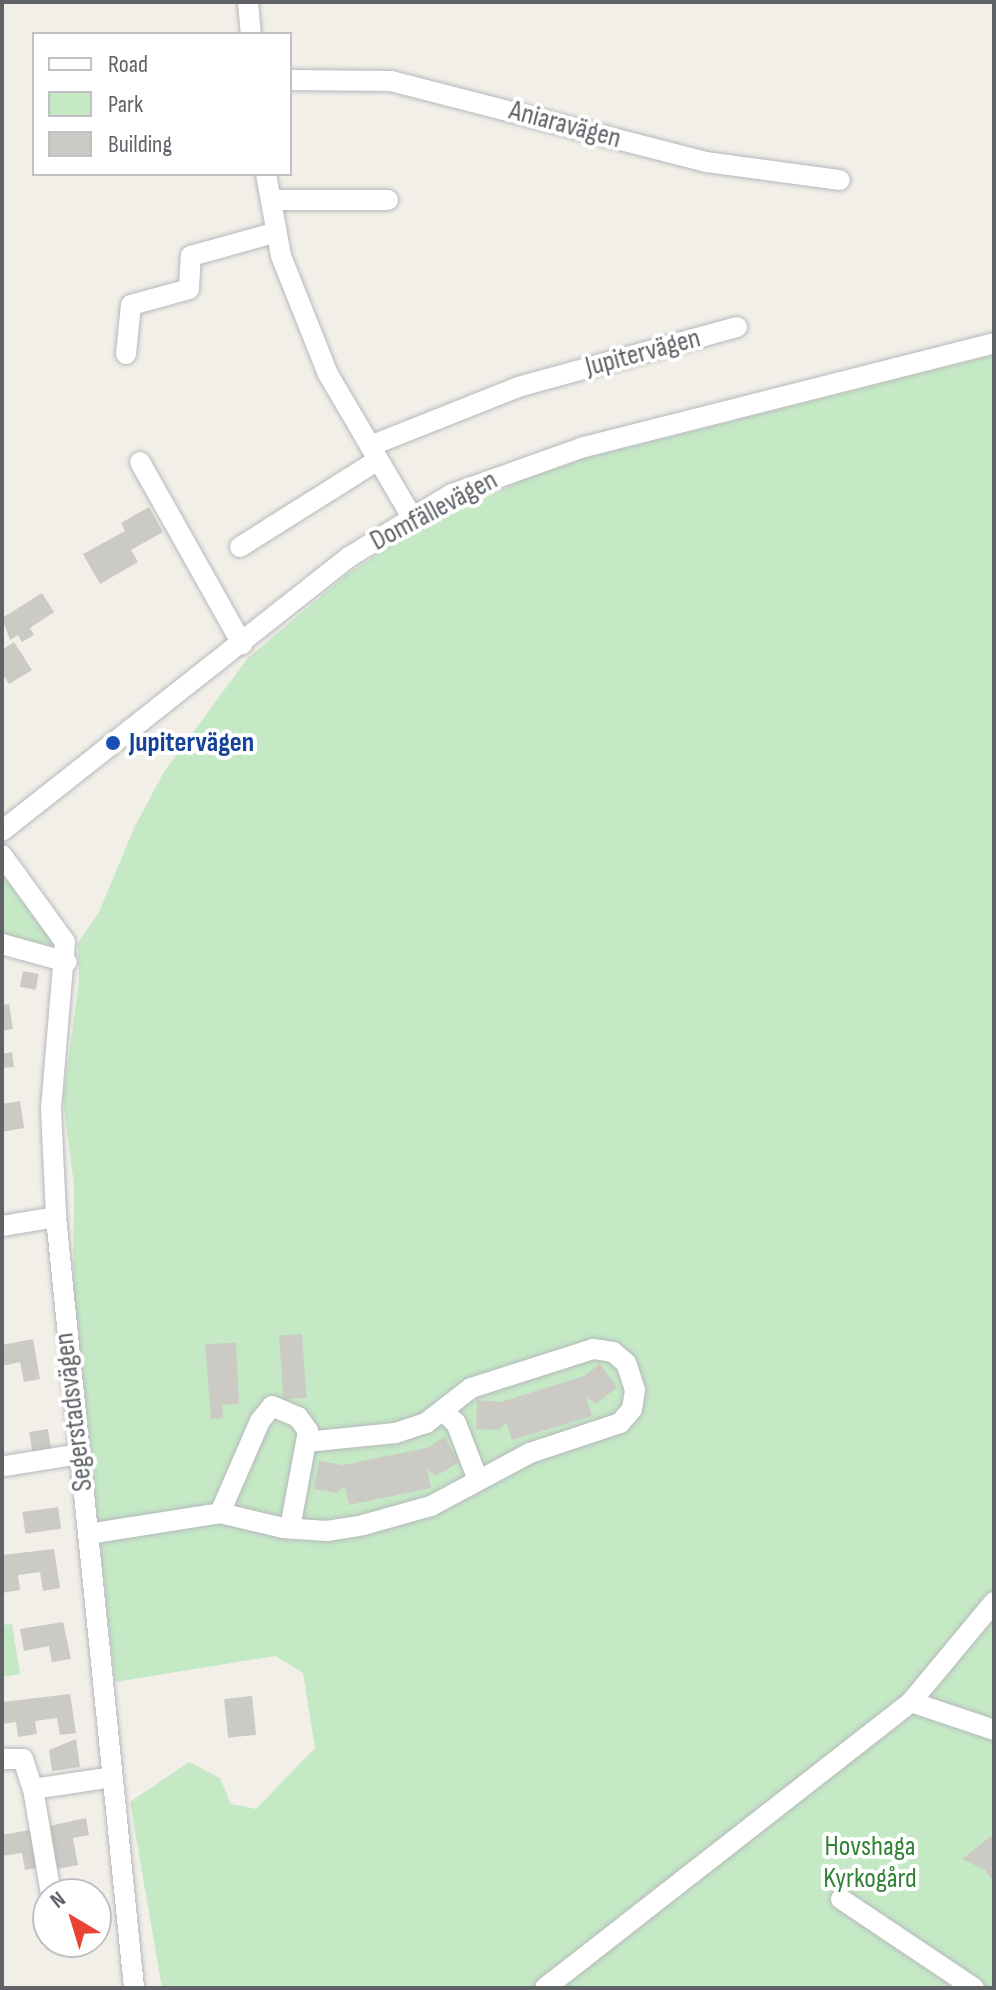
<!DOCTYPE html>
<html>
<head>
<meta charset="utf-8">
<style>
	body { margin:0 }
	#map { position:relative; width:996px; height:1990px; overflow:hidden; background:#f1efe8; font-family:"Sofia Sans Condensed",sans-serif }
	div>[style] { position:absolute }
	.green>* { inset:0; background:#c5e8c5 }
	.building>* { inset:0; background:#cccac5; transform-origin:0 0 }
	.roads { filter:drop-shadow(0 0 2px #b5b8bc) drop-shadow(0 0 2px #b5b8bc) }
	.minor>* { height:20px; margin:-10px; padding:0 10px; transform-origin:10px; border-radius:10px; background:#fff }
	.dots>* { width:22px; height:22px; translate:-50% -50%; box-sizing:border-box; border:4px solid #fff; border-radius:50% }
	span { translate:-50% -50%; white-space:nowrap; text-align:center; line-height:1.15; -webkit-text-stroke:8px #fff; paint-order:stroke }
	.street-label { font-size:28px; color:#5f6368 }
	.transit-label { font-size:28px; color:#164399; font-weight:700 }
	.left { translate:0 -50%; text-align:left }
	.park-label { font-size:28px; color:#348238 }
	.frame { position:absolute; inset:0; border:4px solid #5f6368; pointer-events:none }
	.legend { position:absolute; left:32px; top:32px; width:260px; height:144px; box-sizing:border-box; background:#fff; border:2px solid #bfc1c3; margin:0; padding:10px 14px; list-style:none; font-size:24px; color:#5f6368 }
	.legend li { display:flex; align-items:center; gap:16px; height:40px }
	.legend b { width:40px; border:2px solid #bfc1c3 }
	.north { position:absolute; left:32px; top:1878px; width:80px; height:80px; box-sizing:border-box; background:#fff; border:2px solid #bfc1c3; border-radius:50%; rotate:322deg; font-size:22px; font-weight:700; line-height:32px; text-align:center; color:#5f6368 }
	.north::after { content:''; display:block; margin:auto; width:28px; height:36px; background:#ea4335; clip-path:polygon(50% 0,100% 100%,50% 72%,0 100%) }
</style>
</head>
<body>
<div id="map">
	<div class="green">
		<i style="clip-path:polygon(994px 355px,994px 1988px,162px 1988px,130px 1802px,189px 1762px,220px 1778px,231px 1804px,256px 1809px,315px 1748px,303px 1673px,275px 1656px,115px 1682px,73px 1301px,74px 1185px,63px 1100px,79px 981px,78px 943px,99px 912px,135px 826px,164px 772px,247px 659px,346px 575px,402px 538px,520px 481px,582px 459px)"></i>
		<i style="clip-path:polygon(2px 874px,52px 941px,51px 948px,2px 936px)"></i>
		<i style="clip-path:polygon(12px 1624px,20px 1674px,2px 1677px,2px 1625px)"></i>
	</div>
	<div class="building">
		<i style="clip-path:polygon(149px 507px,163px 532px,131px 550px,138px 562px,100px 584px,83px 554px,125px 531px,121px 523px)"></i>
		<i style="clip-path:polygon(42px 593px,54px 612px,30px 628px,34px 635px,22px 642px,18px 635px,10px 640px,2px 618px)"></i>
		<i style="clip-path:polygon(14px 642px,32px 670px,9px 684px,2px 673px,2px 650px)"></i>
		<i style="left:23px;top:971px;width:16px;height:16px;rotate:11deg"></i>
		<i style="clip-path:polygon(9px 1004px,13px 1029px,2px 1031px,2px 1005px)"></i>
		<i style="clip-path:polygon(12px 1052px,14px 1067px,2px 1068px,2px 1054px)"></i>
		<i style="clip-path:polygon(20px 1101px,24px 1128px,2px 1132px,2px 1104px)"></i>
		<i style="left:302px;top:1334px;width:64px;height:23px;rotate:86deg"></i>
		<i style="clip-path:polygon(33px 1339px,40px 1379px,24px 1382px,20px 1362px,2px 1366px,2px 1345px)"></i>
		<i style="clip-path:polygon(236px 1343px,239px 1404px,222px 1405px,223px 1418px,211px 1419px,205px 1344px)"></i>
		<i style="clip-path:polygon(600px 1364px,617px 1387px,596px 1404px,586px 1397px,592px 1416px,512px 1440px,506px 1422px,499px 1430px,476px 1429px,477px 1400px,501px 1402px,584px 1376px)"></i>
		<i style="left:48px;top:1429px;width:20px;height:19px;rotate:81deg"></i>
		<i style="clip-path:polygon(444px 1437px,459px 1462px,436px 1476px,427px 1468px,431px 1488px,349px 1505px,345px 1486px,337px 1493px,314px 1489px,319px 1461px,343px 1465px,427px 1448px)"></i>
		<i style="left:58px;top:1507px;width:22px;height:36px;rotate:82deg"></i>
		<i style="clip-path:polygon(54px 1549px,60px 1588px,43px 1591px,40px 1572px,18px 1575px,20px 1590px,2px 1593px,2px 1555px)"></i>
		<i style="clip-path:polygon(63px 1622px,71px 1659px,52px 1662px,49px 1646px,24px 1651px,20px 1629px)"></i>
		<i style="clip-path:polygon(70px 1694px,76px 1733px,60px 1735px,57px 1718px,35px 1721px,37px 1734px,18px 1737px,16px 1722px,2px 1724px,2px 1702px)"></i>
		<i style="left:252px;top:1696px;width:39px;height:28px;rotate:84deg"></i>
		<i style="clip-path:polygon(76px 1739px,80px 1767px,52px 1771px,49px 1750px)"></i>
		<i style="clip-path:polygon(86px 1818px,89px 1835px,73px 1838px,78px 1865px,57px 1869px,49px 1826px)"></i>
		<i style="clip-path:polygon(35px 1829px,42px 1867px,25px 1870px,22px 1853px,2px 1856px,2px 1835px)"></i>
		<i style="clip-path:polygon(994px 1834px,994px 1882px,985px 1870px,962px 1859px)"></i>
	</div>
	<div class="roads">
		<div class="minor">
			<i style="left:248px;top:2px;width:32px;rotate:85deg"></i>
			<i style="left:290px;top:80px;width:101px;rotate:0.6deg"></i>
			<i style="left:391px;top:81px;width:325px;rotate:14.4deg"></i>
			<i style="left:706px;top:162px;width:135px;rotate:7.7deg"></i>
			<i style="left:266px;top:174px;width:83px;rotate:79.6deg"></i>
			<i style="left:281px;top:256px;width:127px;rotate:68.3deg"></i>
			<i style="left:328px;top:374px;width:166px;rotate:59.6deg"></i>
			<i style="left:271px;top:200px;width:117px"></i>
			<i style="left:126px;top:354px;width:49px;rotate:-84.2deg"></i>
			<i style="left:131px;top:305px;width:60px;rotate:-15.4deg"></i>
			<i style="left:189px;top:289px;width:33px;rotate:-87deg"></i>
			<i style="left:191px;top:256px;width:89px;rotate:-15.6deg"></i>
			<i style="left:370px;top:446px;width:159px;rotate:-21.7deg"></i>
			<i style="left:518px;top:387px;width:227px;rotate:-15.3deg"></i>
			<i style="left:140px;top:462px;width:209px;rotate:60.7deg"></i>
			<i style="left:240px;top:547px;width:163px;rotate:-32.2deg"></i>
			<i style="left:2px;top:831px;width:442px;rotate:-38.3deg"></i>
			<i style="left:349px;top:557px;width:121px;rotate:-31.5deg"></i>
			<i style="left:452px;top:494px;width:140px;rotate:-19.6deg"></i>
			<i style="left:584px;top:447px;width:423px;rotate:-14.2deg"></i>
			<i style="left:2px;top:855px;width:107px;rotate:54.1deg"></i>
			<i style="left:65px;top:942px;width:168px;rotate:94.8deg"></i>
			<i style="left:51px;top:1109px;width:108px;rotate:87.3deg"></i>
			<i style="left:56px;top:1217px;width:775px;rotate:84.22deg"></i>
			<i style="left:2px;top:944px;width:67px;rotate:15.5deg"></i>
			<i style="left:2px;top:1226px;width:55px;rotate:-9.5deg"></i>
			<i style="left:444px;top:1412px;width:16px;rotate:43deg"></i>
			<i style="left:456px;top:1423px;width:61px;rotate:68.9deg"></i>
			<i style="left:5px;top:1466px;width:76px;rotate:-9.1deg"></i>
			<i style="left:220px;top:1513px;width:100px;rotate:-66.5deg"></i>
			<i style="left:260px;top:1421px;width:19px;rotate:-51deg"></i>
			<i style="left:272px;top:1406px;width:28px;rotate:23deg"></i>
			<i style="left:298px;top:1417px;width:17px;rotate:54deg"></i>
			<i style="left:308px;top:1431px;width:99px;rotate:100.5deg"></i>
			<i style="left:88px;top:1534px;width:134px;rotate:-9deg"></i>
			<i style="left:220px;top:1513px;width:65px;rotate:13.4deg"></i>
			<i style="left:283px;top:1528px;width:44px;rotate:3.9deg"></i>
			<i style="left:327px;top:1531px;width:36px;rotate:-9deg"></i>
			<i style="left:363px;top:1525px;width:71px;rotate:-15.6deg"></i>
			<i style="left:431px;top:1506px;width:112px;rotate:-28.2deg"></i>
			<i style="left:530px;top:1453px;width:95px;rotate:-18.4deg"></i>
			<i style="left:620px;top:1423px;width:18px;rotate:-49deg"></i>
			<i style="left:632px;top:1409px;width:19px;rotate:-81deg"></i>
			<i style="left:635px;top:1390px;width:28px;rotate:-108deg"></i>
			<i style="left:626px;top:1363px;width:17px;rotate:-140deg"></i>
			<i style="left:613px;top:1352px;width:20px;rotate:-171deg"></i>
			<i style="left:593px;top:1349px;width:128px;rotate:162.3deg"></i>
			<i style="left:471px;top:1388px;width:57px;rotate:142.1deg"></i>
			<i style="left:426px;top:1423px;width:33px;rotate:162deg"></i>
			<i style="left:395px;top:1433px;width:89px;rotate:174.2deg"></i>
			<i style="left:911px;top:1702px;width:130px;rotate:-50.3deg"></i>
			<i style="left:2px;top:1759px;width:21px"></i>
			<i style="left:23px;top:1759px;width:32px;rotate:72deg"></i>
			<i style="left:51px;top:1894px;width:107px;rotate:-99.7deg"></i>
			<i style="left:33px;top:1789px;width:80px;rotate:-8.6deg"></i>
			<i style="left:841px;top:1899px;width:160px;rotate:33.8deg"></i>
			<i style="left:545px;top:1988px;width:464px;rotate:-38deg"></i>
			<i style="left:911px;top:1702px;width:88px;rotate:18.6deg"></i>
		</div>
	</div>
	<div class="dots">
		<i style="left:113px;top:743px;background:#1a4fb4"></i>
	</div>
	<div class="street-label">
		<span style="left:565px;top:125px;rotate:15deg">Aniaravägen</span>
		<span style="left:643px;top:353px;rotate:-15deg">Jupitervägen</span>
		<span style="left:434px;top:511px;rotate:-28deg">Domfällevägen</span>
		<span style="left:74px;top:1412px;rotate:-97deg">Segerstadsvägen</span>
	</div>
	<div class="transit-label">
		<span class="left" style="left:129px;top:743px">Jupitervägen</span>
	</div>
	<div class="park-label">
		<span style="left:870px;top:1863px">Hovshaga<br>Kyrkogård</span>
	</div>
	<div class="frame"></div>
	<ul class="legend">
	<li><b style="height:10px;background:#fff"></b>Road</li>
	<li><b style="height:22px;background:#c5e8c5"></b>Park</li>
	<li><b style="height:22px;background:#cccac5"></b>Building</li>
	</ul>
	<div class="north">N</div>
</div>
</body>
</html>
